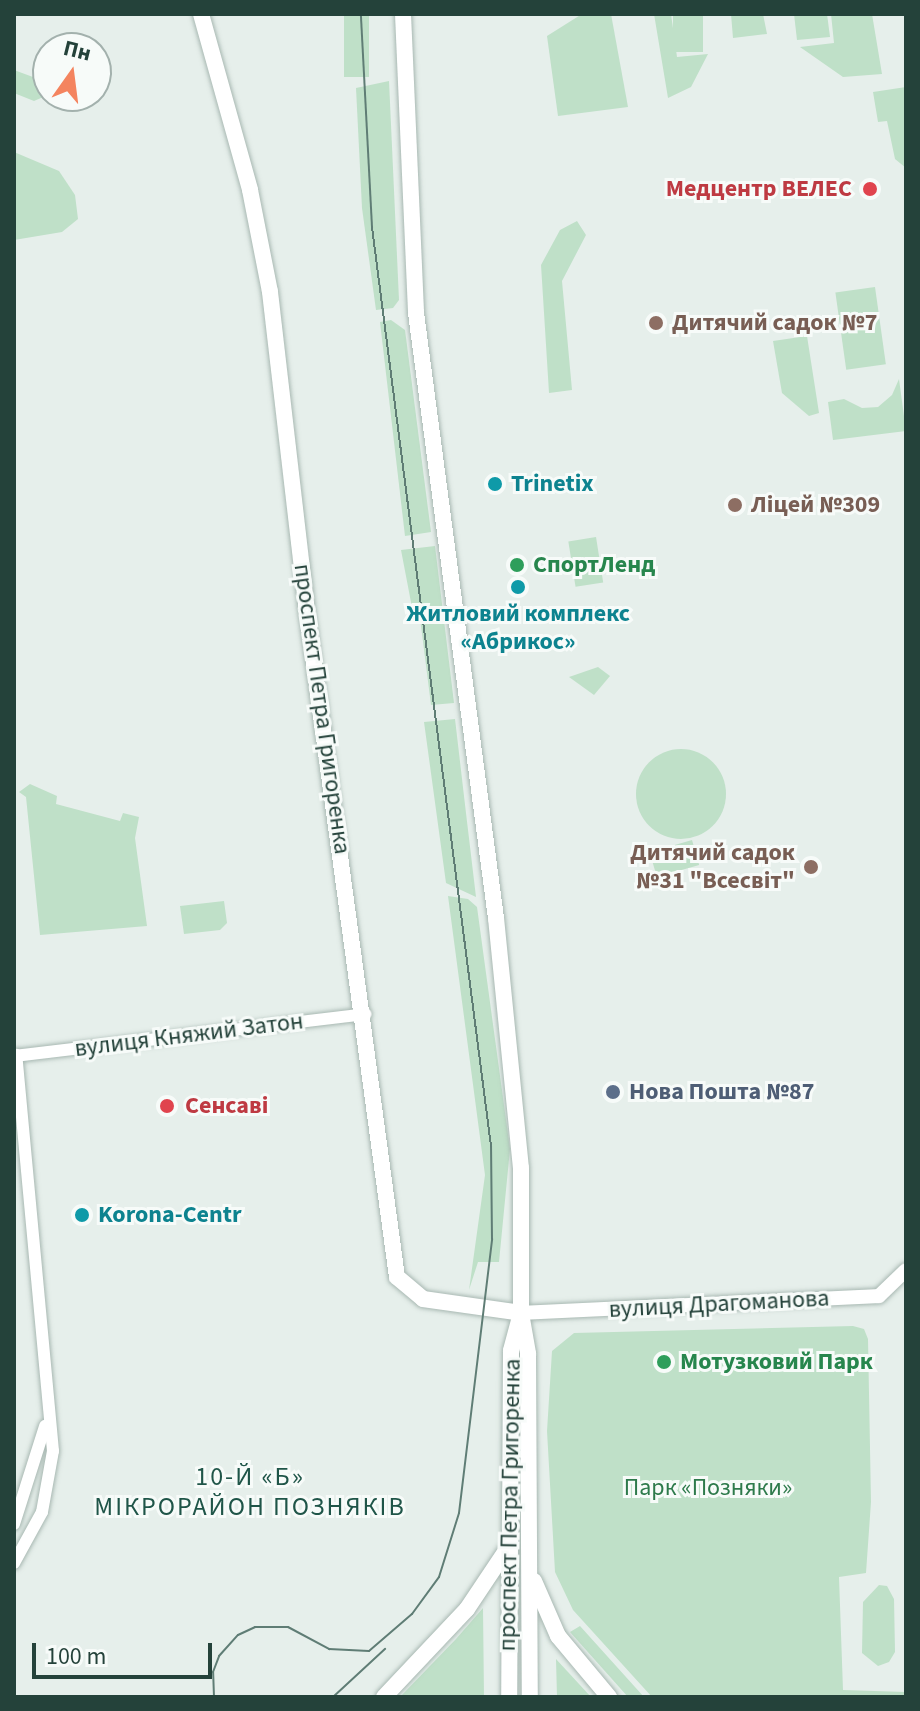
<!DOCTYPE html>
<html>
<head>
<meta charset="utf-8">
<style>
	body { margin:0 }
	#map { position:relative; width:920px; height:1711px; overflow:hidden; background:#e6efeb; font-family:"Source Sans 3",sans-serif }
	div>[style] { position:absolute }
	.green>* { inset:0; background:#bfe0c8; transform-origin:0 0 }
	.round { border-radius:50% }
	.roads { filter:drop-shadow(0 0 2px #a8b8b2) drop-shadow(0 0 2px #a8b8b2) }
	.minor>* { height:12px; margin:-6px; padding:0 6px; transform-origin:6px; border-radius:6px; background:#fff }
	.tertiary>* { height:14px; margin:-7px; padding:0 7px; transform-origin:7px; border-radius:7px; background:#fff }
	.secondary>* { height:16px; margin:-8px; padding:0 8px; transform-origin:8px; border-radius:8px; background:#fff }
	.tram>* { height:2px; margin:-1px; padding:0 1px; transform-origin:1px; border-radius:1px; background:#5f7d75 }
	.dots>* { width:22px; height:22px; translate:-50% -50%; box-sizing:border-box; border:4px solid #f7fbf9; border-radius:50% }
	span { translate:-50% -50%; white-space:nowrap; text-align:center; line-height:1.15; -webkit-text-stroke:6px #f7fbf9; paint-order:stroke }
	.health-label { font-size:24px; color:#be3a42; font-weight:700 }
	.right { translate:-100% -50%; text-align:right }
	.left { translate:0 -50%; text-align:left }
	.education-label { font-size:24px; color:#785e54; font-weight:700 }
	.culture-label { font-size:24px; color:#0d838f; font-weight:700 }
	.leisure-label { font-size:24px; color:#27864d; font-weight:700 }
	.street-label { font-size:24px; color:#24423a }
	.service-label { font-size:24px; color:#4e5e75; font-weight:700 }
	.park-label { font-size:24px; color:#2d7a4b }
	.neighbourhood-label { font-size:26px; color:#1f5548; letter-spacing:2px }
	.frame { position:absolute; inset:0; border:16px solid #24423a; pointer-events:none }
	.north { position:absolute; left:32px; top:32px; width:80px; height:80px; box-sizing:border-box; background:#f7fbf9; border:2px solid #a3b1ad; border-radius:50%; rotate:14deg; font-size:22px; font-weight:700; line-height:32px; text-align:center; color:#24423a }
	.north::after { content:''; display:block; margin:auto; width:28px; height:36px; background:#f4845f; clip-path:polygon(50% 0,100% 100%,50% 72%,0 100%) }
	.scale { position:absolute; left:32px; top:1643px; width:180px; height:36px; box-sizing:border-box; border:4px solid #24423a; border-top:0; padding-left:10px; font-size:24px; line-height:28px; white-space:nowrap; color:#24423a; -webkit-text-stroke:6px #f7fbf9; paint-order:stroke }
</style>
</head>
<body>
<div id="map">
	<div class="green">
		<i style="left:344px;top:14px;width:25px;height:63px"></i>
		<i style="clip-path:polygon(582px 14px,611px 14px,628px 107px,558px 116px,547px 36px)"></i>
		<i style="clip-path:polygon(654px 14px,671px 14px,677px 57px,708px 54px,691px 87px,668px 98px)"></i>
		<i style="left:673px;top:14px;width:30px;height:38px"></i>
		<i style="clip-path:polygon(731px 14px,763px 14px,767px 34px,733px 38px)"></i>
		<i style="clip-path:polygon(794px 14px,827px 14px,830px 37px,797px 40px)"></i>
		<i style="clip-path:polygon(831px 14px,872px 14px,882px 74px,843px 77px,800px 47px,834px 43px)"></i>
		<i style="clip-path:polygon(14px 70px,41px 80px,48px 95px,34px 101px,14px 93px)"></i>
		<i style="clip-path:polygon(389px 81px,399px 300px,393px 308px,376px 310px,362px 208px,356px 88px)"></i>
		<i style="clip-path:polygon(906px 87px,906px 168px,895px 159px,887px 121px,878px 122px,873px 92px)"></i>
		<i style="clip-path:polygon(14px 152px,59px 171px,75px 195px,78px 219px,62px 232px,14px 240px)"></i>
		<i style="clip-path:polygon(577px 221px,586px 235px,562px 281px,572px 390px,549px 393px,541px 265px,560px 230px)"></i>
		<i style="left:875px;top:287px;width:78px;height:40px;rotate:82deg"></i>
		<i style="clip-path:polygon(391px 320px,405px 330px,431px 532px,405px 536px,380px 322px)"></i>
		<i style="clip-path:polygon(807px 336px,819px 413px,809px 416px,782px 393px,773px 341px)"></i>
		<i style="clip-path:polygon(899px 379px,906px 431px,833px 440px,828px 402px,844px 399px,862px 408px,878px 407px,892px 395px)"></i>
		<i style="left:596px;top:537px;width:46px;height:28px;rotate:81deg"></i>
		<i style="clip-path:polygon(435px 546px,454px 703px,431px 705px,420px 618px,414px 618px,401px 550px)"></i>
		<i style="clip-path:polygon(598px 667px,610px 676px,594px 695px,569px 677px)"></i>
		<i style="clip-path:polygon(455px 719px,466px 813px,476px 897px,446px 883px,424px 722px)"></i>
		<i class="round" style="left:636px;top:749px;width:90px;height:90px"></i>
		<i style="clip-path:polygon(30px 784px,57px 796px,56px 804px,120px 821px,123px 813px,139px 817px,135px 838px,147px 926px,40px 935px,26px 797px,19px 792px)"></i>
		<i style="left:692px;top:840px;width:26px;height:44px;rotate:74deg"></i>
		<i style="clip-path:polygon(448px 896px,468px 899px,477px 907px,510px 1149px,499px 1262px,478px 1262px,469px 1290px,485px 1175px)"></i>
		<i style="clip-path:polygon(224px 901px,227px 923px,220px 930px,184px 934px,180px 906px)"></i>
		<i style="clip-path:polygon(853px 1326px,864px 1329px,868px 1339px,871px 1502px,866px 1573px,839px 1577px,843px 1690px,906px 1692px,906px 1697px,652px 1697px,573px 1610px,555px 1572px,547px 1431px,552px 1351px,574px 1333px)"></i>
		<i style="clip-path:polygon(879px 1585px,887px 1586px,894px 1599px,895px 1652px,889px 1662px,878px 1666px,862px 1653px,863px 1602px)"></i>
		<i style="clip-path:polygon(483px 1608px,484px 1697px,400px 1697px,456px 1639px)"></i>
		<i style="clip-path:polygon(580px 1626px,644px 1697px,645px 1697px,628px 1697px,570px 1632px)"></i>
		<i style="clip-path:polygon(556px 1659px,591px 1697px,557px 1697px)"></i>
	</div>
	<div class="roads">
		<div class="minor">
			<i style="left:14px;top:1056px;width:354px;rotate:-6.8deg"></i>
			<i style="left:14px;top:1524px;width:103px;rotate:-72.4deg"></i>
			<i style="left:14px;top:1563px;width:58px;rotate:-61.2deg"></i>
			<i style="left:42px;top:1512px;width:62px;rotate:-79.8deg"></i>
			<i style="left:53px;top:1451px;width:398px;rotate:-95.3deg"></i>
		</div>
		<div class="tertiary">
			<i style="left:521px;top:1313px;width:358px;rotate:-2.7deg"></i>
			<i style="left:879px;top:1296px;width:37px;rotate:-44deg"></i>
		</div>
		<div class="secondary">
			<i style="left:201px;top:14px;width:183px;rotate:74.4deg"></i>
			<i style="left:250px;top:190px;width:104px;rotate:78.9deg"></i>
			<i style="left:270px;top:292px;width:315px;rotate:83.4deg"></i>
			<i style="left:306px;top:605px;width:678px;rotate:82.29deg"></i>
			<i style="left:397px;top:1277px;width:34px;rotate:40deg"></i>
			<i style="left:423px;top:1299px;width:99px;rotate:8.1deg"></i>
			<i style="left:403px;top:14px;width:299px;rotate:87.5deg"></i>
			<i style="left:416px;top:313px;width:610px;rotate:82.47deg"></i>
			<i style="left:496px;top:918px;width:251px;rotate:84.3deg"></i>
			<i style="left:521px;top:1168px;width:145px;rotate:90deg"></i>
			<i style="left:521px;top:1313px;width:39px;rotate:105deg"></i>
			<i style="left:511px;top:1351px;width:346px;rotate:90.3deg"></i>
			<i style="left:522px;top:1319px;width:36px;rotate:80deg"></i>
			<i style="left:528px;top:1354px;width:343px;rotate:89.7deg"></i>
			<i style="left:534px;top:1581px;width:60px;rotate:66.4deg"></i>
			<i style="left:558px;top:1636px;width:80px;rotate:50.1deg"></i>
			<i style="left:384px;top:1697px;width:121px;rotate:-46.7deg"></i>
			<i style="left:467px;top:1609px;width:72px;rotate:-56.3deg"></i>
		</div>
	</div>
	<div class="tram">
		<i style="left:214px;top:1697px;width:25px;rotate:-92deg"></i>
		<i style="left:213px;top:1672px;width:17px;rotate:-69deg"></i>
		<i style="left:219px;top:1656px;width:28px;rotate:-48deg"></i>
		<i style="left:238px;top:1635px;width:19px;rotate:-25deg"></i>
		<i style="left:255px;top:1627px;width:33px"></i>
		<i style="left:288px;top:1627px;width:47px;rotate:28.2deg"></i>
		<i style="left:329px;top:1649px;width:40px;rotate:2.9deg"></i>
		<i style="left:369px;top:1651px;width:57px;rotate:-40.7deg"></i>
		<i style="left:412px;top:1614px;width:46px;rotate:-53.9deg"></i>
		<i style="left:439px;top:1577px;width:67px;rotate:-72.6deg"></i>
		<i style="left:459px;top:1513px;width:276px;rotate:-83.1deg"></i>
		<i style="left:492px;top:1239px;width:93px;rotate:-90.6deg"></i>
		<i style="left:491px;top:1146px;width:927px;rotate:-97.38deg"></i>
		<i style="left:372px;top:227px;width:213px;rotate:-93deg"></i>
		<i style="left:333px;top:1697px;width:71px;rotate:-42.7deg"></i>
	</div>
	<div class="dots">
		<i style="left:870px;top:189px;background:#e0444e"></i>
		<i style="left:656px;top:323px;background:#8d6e63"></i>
		<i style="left:495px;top:484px;background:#0f9aa8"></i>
		<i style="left:735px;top:505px;background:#8d6e63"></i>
		<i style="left:517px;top:565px;background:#2e9e5b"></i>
		<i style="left:518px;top:587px;background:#0f9aa8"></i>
		<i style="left:811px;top:867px;background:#8d6e63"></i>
		<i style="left:613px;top:1092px;background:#5c6f8a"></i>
		<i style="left:167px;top:1106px;background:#e0444e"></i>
		<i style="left:82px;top:1215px;background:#0f9aa8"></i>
		<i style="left:664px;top:1362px;background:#2e9e5b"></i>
	</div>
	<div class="health-label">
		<span class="right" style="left:852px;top:189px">Медцентр ВЕЛЕС</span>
		<span class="left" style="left:185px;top:1106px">Сенсаві</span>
	</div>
	<div class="education-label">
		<span class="left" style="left:672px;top:323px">Дитячий садок №7</span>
		<span class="left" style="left:751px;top:505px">Ліцей №309</span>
		<span class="right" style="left:795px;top:867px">Дитячий садок<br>№31 "Всесвіт"</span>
	</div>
	<div class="culture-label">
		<span class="left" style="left:511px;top:484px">Trinetix</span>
		<span style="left:518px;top:628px">Житловий комплекс<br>«Абрикос»</span>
		<span class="left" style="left:98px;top:1215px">Korona-Centr</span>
	</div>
	<div class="leisure-label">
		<span class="left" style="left:533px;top:565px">СпортЛенд</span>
		<span class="left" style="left:680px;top:1362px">Мотузковий Парк</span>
	</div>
	<div class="street-label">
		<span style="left:322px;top:709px;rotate:82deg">проспект Петра Григоренка</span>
		<span style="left:189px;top:1035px;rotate:-7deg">вулиця Княжий Затон</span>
		<span style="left:719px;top:1304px;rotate:-3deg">вулиця Драгоманова</span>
		<span style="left:510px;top:1505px;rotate:-89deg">проспект Петра Григоренка</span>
	</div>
	<div class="service-label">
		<span class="left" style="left:629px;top:1092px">Нова Пошта №87</span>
	</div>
	<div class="park-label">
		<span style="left:708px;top:1488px">Парк «Позняки»</span>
	</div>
	<div class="neighbourhood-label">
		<span style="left:250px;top:1492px">10-Й «Б»<br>МІКРОРАЙОН ПОЗНЯКІВ</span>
	</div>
	<div class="frame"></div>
	<div class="north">Пн</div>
	<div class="scale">100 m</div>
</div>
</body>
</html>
